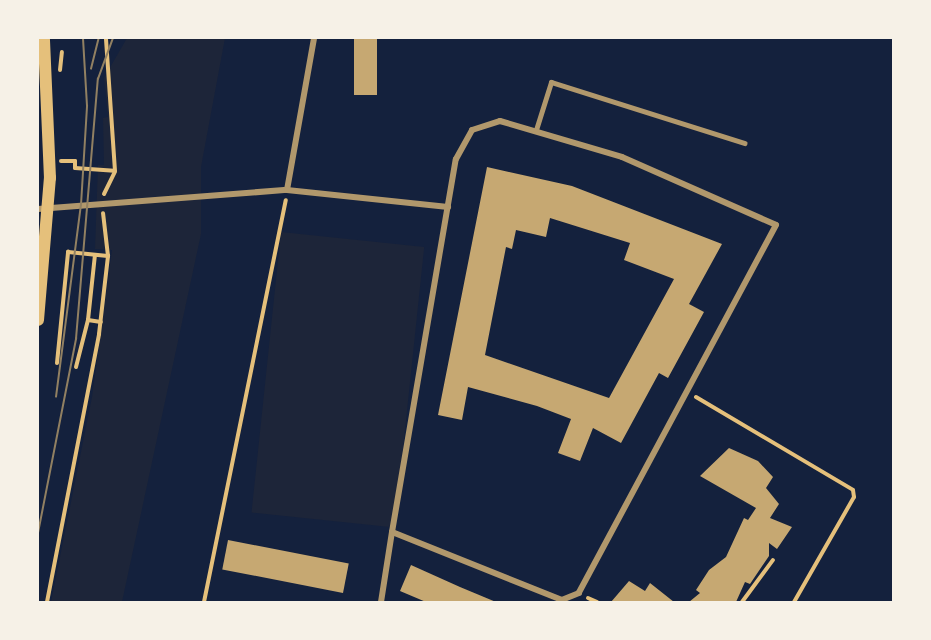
<!DOCTYPE html>
<html>
<head>
<meta charset="utf-8">
<style>
	body { margin:0 }
	#map { position:relative; width:931px; height:640px; overflow:hidden; background:#14213d; font-family:"PT Serif",serif }
	div>[style] { position:absolute }
	.green>* { inset:0; background:#1d2539; transform-origin:0 0 }
	.building>* { inset:0; background:#c6a872; transform-origin:0 0 }
	.path>* { height:4px; margin:-2px; padding:0 2px; transform-origin:2px; border-radius:2px; background:#e5c07b }
	.service>* { height:4.5px; margin:-2.25px; padding:0 2.25px; transform-origin:2.25px; border-radius:2.25px; background:#b1986c }
	.minor>* { height:6px; margin:-3px; padding:0 3px; transform-origin:3px; border-radius:3px; background:#b1986c }
	.secondary>* { height:12px; margin:-6px; padding:0 6px; transform-origin:6px; border-radius:6px; background:#e5c07b }
	.tram>* { height:1.5px; margin:-0.75px; padding:0 0.75px; transform-origin:0.75px; border-radius:0.75px; background:#918062 }
	span { translate:-50% -50%; white-space:nowrap; text-align:center; line-height:1.15; -webkit-text-stroke:5px #f6f1e7; paint-order:stroke }
	.frame { position:absolute; inset:0; border:39px solid #f6f1e7; pointer-events:none }
</style>
</head>
<body>
<div id="map">
	<div class="green">
		<i style="clip-path:polygon(127px 38px,225px 38px,201px 167px,201px 234px,122px 602px,51px 602px,92px 397px,112px 250px,95px 249px,98px 165px,104px 165px,103px 118px,108px 117px,104px 78px)"></i>
		<i style="left:281px;top:232px;width:144px;height:282px;rotate:6deg"></i>
	</div>
	<div class="building">
		<i style="left:354px;top:38px;width:23px;height:57px"></i>
		<i style="clip-path:polygon(evenodd,487px 167px,572px 186px,722px 244px,689px 304px,704px 312px,668px 378px,659px 373px,621px 443px,593px 428px,580px 461px,558px 453px,571px 419px,537px 406px,468px 387px,462px 420px,438px 415px,487px 167px,550px 218px,630px 243px,624px 260px,674px 279px,609px 398px,485px 355px,506px 247px,512px 249px,516px 230px,546px 237px,550px 218px)"></i>
		<i style="clip-path:polygon(729px 448px,758px 461px,773px 477px,766px 488px,779px 504px,770px 518px,792px 527px,777px 549px,769px 543px,769px 556px,750px 584px,745px 582px,736px 602px,689px 602px,700px 593px,696px 590px,709px 570px,726px 557px,744px 518px,748px 520px,756px 508px,700px 476px)"></i>
		<i style="left:228px;top:540px;width:123px;height:30px;rotate:11deg"></i>
		<i style="clip-path:polygon(411px 565px,460px 587px,496px 602px,426px 602px,400px 591px)"></i>
		<i style="clip-path:polygon(629px 581px,645px 591px,650px 583px,674px 602px,611px 602px)"></i>
	</div>
	<div class="path">
		<i style="left:60px;top:70px;width:18px;rotate:-84deg"></i>
		<i style="left:61px;top:161px;width:14px"></i>
		<i style="left:75px;top:161px;width:7px;rotate:90deg"></i>
		<i style="left:75px;top:168px;width:39px;rotate:4deg"></i>
		<i style="left:104px;top:194px;width:25px;rotate:-64deg"></i>
		<i style="left:115px;top:171px;width:133px;rotate:-93.9deg"></i>
		<i style="left:88px;top:320px;width:65px;rotate:-83.9deg"></i>
		<i style="left:57px;top:363px;width:112px;rotate:-84.3deg"></i>
		<i style="left:68px;top:252px;width:40px;rotate:5.7deg"></i>
		<i style="left:76px;top:367px;width:49px;rotate:-75.7deg"></i>
		<i style="left:88px;top:320px;width:13px;rotate:9deg"></i>
		<i style="left:696px;top:397px;width:182px;rotate:30.6deg"></i>
		<i style="left:853px;top:490px;width:7px;rotate:82deg"></i>
		<i style="left:854px;top:497px;width:121px;rotate:119.7deg"></i>
		<i style="left:588px;top:598px;width:10px;rotate:24deg"></i>
		<i style="left:47px;top:602px;width:273px;rotate:-79deg"></i>
		<i style="left:99px;top:334px;width:79px;rotate:-83.4deg"></i>
		<i style="left:108px;top:256px;width:43px;rotate:-96.6deg"></i>
		<i style="left:204px;top:602px;width:410px;rotate:-78.5deg"></i>
		<i style="left:742px;top:602px;width:52px;rotate:-53.6deg"></i>
	</div>
	<div class="service">
		<i style="left:536px;top:130px;width:50px;rotate:-72.6deg"></i>
		<i style="left:551px;top:82px;width:203px;rotate:17.5deg"></i>
	</div>
	<div class="minor">
		<i style="left:287px;top:190px;width:154px;rotate:-79.9deg"></i>
		<i style="left:38px;top:209px;width:250px;rotate:-4.4deg"></i>
		<i style="left:287px;top:190px;width:162px;rotate:6deg"></i>
		<i style="left:381px;top:602px;width:71px;rotate:-81.1deg"></i>
		<i style="left:392px;top:532px;width:378px;rotate:-80.3deg"></i>
		<i style="left:456px;top:159px;width:33px;rotate:-61deg"></i>
		<i style="left:472px;top:130px;width:29px;rotate:-18deg"></i>
		<i style="left:500px;top:121px;width:127px;rotate:16.4deg"></i>
		<i style="left:622px;top:157px;width:168px;rotate:23.8deg"></i>
		<i style="left:776px;top:225px;width:417px;rotate:118.2deg"></i>
		<i style="left:579px;top:593px;width:18px;rotate:158deg"></i>
		<i style="left:562px;top:600px;width:183px;rotate:-158.2deg"></i>
	</div>
	<div class="secondary">
		<i style="left:38px;top:320px;width:143px;rotate:-85.2deg"></i>
		<i style="left:50px;top:178px;width:140px;rotate:-92.5deg"></i>
	</div>
	<div class="tram">
		<i style="left:91px;top:69px;width:32px;rotate:-76deg"></i>
		<i style="left:56px;top:397px;width:194px;rotate:-82.6deg"></i>
		<i style="left:81px;top:205px;width:99px;rotate:-86.5deg"></i>
		<i style="left:87px;top:106px;width:68px;rotate:-93.4deg"></i>
		<i style="left:38px;top:533px;width:198px;rotate:-78.9deg"></i>
		<i style="left:76px;top:339px;width:261px;rotate:-85.2deg"></i>
		<i style="left:98px;top:79px;width:44px;rotate:-69.9deg"></i>
	</div>
	<div class="frame"></div>
</div>
</body>
</html>
